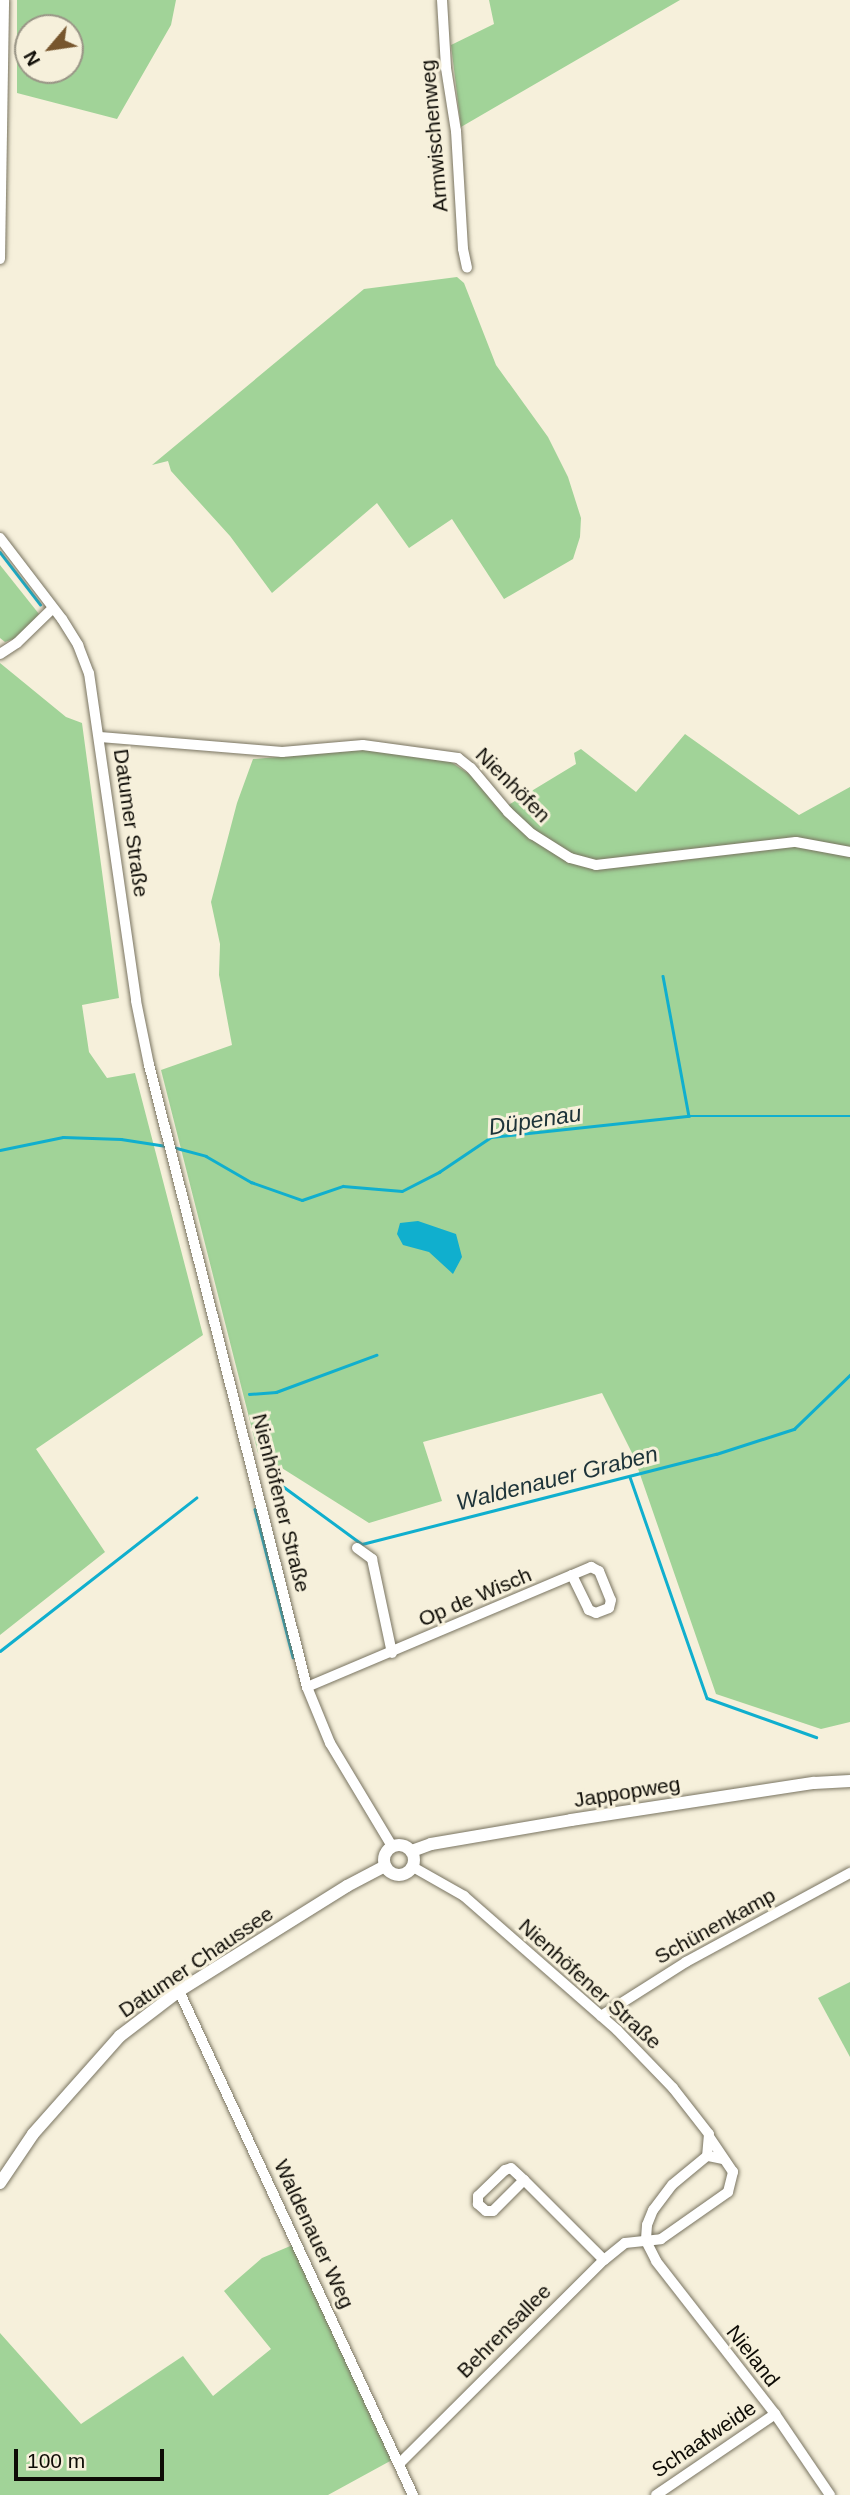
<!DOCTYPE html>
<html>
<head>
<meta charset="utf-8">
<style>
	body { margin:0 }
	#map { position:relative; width:850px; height:2495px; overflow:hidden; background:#f6f0db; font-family:Arial,sans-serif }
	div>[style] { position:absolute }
	.green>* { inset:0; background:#a1d398 }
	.water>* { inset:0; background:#10afce }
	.stream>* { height:2.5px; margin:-1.25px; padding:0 1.25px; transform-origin:1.25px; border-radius:1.25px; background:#10afce }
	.roads { filter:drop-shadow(0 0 2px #797461) drop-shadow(0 0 2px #797461) }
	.minor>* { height:10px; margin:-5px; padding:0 5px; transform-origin:5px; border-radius:5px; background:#fff }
	.tertiary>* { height:12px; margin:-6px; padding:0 6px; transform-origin:6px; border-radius:6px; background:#fff }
	.tertiary>.ring { margin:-6px; padding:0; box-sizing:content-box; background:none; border:12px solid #fff; border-radius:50% }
	span { translate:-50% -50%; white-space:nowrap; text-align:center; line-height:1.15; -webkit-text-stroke:6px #f6f0db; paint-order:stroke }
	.street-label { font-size:21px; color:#0e0c06 }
	.water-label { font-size:23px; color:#1d3339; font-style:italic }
	.north { position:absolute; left:14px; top:14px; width:70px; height:70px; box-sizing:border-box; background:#f6f0db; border:2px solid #999586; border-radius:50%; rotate:241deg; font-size:19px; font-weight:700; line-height:28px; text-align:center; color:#0e0c06 }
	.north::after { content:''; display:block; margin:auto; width:24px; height:32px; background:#77562d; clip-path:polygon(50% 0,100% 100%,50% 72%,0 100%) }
	.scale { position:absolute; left:14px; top:2449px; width:150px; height:32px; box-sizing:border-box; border:4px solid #0e0c06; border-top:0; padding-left:9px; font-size:21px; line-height:24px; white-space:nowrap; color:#0e0c06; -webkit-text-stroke:5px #f6f0db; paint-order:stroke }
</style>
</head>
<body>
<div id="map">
	<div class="green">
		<i style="clip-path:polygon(evenodd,17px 0,176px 0,171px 25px,117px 119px,17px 93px,17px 0,28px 28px,70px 28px,70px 70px,28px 70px,28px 28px)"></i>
		<i style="clip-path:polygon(489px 0,680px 0,461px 127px,451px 45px,494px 24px)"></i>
		<i style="clip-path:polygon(457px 277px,464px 283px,496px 365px,548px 437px,568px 477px,581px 518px,580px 537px,573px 559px,504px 599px,452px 519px,409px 548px,377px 503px,272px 593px,230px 536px,171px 471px,168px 461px,152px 465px,364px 289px)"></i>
		<i style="clip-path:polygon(0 565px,39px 614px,16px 638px,5px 642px,0 638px)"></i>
		<i style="clip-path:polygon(0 663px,66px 717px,82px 723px,119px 998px,82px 1005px,89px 1052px,107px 1078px,135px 1073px,203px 1335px,36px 1449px,105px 1552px,0 1635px)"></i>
		<i style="clip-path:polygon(685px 734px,799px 815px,850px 787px,850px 1722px,821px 1729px,716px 1694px,634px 1457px,602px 1393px,423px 1442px,442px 1501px,369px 1523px,258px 1453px,161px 1070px,232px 1045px,219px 975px,220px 944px,211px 902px,237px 803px,253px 759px,364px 750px,439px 754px,475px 778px,505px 807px,576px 764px,574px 753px,581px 749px,636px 792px)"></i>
		<i style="clip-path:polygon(850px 1982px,850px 2057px,818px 1998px)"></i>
		<i style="clip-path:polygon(295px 2244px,392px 2460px,328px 2495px,0 2495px,0 2333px,81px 2424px,183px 2356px,213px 2396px,271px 2349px,224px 2291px,262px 2258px)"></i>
	</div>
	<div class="water">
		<i style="clip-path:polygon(418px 1221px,456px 1234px,462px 1257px,453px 1274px,429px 1252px,403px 1245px,397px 1234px,400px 1223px)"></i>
	</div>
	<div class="stream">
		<i style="left:0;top:552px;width:66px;rotate:52.4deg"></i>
		<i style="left:663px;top:976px;width:142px;rotate:79.5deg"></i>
		<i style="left:173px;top:1147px;width:34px;rotate:15deg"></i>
		<i style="left:206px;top:1156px;width:52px;rotate:30deg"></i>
		<i style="left:251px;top:1182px;width:54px;rotate:19.4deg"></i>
		<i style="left:302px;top:1200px;width:43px;rotate:-18.9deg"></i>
		<i style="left:343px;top:1186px;width:59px;rotate:4.8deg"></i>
		<i style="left:402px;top:1191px;width:42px;rotate:-27.2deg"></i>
		<i style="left:439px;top:1172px;width:63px;rotate:-33.9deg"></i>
		<i style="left:491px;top:1137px;width:199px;rotate:-6.1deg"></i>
		<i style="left:689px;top:1116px;width:161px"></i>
		<i style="left:0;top:1150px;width:64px;rotate:-11.7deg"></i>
		<i style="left:63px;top:1137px;width:58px;rotate:2deg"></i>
		<i style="left:121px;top:1139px;width:47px;rotate:8.7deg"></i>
		<i style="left:249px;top:1394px;width:27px;rotate:-4deg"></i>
		<i style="left:276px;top:1392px;width:107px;rotate:-20.3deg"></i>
		<i style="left:269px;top:1476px;width:115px;rotate:36.2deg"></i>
		<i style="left:362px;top:1544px;width:365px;rotate:-14.3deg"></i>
		<i style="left:716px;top:1454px;width:82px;rotate:-17.8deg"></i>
		<i style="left:794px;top:1429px;width:78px;rotate:-44deg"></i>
		<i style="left:630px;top:1477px;width:234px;rotate:70.8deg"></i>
		<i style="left:707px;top:1698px;width:116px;rotate:19.7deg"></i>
		<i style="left:255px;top:1509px;width:153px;rotate:75.6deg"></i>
		<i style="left:0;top:1651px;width:249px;rotate:-38deg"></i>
	</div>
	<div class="roads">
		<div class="minor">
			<i style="left:442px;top:0;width:68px;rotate:86.6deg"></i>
			<i style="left:446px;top:68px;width:64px;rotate:81deg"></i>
			<i style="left:456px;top:131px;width:118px;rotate:86.6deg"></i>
			<i style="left:463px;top:249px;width:19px;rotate:78deg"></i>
			<i style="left:0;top:259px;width:259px;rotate:-89.1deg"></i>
			<i style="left:0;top:538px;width:102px;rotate:52.6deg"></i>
			<i style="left:62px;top:619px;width:31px;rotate:58deg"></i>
			<i style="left:78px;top:645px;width:30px;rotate:69deg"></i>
			<i style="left:89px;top:673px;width:331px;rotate:81.8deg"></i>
			<i style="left:136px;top:1001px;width:65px;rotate:78.5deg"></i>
			<i style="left:149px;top:1065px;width:642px;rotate:75.75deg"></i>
			<i style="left:307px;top:1687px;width:61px;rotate:67.7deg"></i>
			<i style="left:330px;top:1743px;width:120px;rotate:59deg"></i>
			<i style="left:0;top:654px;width:20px;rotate:-33deg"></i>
			<i style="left:17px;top:643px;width:50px;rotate:-44.2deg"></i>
			<i style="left:100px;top:737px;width:183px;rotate:4.7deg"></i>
			<i style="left:282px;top:752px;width:81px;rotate:-4.9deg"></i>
			<i style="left:363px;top:745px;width:96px;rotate:7.8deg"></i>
			<i style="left:458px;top:758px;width:16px;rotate:38deg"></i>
			<i style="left:471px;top:768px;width:57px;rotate:49.9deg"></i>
			<i style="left:508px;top:812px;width:33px;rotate:43deg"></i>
			<i style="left:532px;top:834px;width:45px;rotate:32.3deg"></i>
			<i style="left:570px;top:858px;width:27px;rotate:15deg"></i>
			<i style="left:596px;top:865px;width:201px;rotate:-6.6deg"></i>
			<i style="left:796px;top:842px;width:55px;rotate:10.5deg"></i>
			<i style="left:357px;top:1548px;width:19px;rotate:36deg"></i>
			<i style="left:372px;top:1559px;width:96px;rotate:78deg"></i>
			<i style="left:591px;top:1567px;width:9px;rotate:27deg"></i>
			<i style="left:599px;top:1571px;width:31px;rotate:68deg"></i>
			<i style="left:611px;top:1600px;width:8px;rotate:104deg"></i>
			<i style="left:609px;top:1608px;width:14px;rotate:159deg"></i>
			<i style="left:596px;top:1613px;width:8px;rotate:-157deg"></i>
			<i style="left:589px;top:1610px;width:39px;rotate:-116deg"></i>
			<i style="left:572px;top:1575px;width:21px;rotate:-23deg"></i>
			<i style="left:307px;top:1687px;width:288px;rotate:-22.9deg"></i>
			<i style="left:413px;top:1867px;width:59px;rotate:29.6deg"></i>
			<i style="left:464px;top:1896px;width:203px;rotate:41.2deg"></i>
			<i style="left:617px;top:2030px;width:81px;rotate:46deg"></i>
			<i style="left:673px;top:2088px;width:58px;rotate:52deg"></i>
			<i style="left:709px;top:2134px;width:22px;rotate:95deg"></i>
			<i style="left:179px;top:1991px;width:556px;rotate:65.1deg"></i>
			<i style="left:601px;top:2016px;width:101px;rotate:-32.4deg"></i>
			<i style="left:686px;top:1962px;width:187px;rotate:-28.5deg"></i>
			<i style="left:723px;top:2159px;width:16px;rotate:-169deg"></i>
			<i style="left:707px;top:2156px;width:45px;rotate:140.4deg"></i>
			<i style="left:672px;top:2185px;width:31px;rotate:127deg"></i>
			<i style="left:653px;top:2210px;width:16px;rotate:112deg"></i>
			<i style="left:647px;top:2225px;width:16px;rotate:94deg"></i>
			<i style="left:646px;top:2241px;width:22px;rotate:63deg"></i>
			<i style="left:656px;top:2261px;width:194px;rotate:52.1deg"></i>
			<i style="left:775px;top:2414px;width:98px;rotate:55.8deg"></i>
			<i style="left:524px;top:2180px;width:44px;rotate:135deg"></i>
			<i style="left:493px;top:2211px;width:7px;rotate:180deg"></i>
			<i style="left:486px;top:2211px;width:11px;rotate:-139deg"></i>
			<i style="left:478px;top:2204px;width:8px;rotate:-90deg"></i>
			<i style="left:478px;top:2196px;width:37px;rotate:-44deg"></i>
			<i style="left:505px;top:2170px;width:6px;rotate:-18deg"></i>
			<i style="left:511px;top:2168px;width:18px;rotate:43deg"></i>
			<i style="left:524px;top:2180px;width:113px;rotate:45deg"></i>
			<i style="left:399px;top:2464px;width:289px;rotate:-44.9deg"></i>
			<i style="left:604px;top:2260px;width:27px;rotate:-39deg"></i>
			<i style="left:625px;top:2243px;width:36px;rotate:-6deg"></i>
			<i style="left:661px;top:2239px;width:82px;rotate:-35deg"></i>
			<i style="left:728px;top:2192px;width:21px;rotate:-76deg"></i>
			<i style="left:733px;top:2172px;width:41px;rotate:-124.1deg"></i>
			<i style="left:656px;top:2495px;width:144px;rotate:-34.2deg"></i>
		</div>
		<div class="tertiary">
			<i class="ring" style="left:384px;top:1845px;width:18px;height:18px"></i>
			<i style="left:412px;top:1851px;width:20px;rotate:-20deg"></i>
			<i style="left:431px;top:1844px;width:142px;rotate:-9.7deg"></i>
			<i style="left:571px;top:1820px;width:246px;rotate:-8.7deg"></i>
			<i style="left:814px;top:1783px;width:36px;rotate:-3deg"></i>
			<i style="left:0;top:2183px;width:59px;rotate:-56deg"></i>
			<i style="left:33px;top:2134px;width:131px;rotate:-48.4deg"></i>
			<i style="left:120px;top:2036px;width:74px;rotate:-37.3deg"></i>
			<i style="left:179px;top:1991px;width:198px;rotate:-32deg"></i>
			<i style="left:347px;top:1886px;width:43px;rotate:-27.8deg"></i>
		</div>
	</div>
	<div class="street-label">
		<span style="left:434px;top:136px;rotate:-95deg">Armwischenweg</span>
		<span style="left:513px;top:785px;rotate:45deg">Nienhöfen</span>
		<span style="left:131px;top:823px;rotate:82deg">Datumer Straße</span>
		<span style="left:281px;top:1503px;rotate:76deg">Nienhöfener Straße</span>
		<span style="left:475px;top:1597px;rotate:-23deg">Op de Wisch</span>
		<span style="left:627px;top:1792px;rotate:-9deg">Jappopweg</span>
		<span style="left:715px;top:1926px;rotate:-29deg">Schünenkamp</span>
		<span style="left:196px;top:1962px;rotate:-34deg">Datumer Chaussee</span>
		<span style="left:590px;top:1984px;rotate:42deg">Nienhöfener Straße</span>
		<span style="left:314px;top:2234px;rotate:65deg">Waldenauer Weg</span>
		<span style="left:504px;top:2331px;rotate:-45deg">Behrensallee</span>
		<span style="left:753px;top:2356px;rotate:52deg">Nieland</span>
		<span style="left:704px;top:2439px;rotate:-34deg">Schaafweide</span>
	</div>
	<div class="water-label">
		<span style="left:535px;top:1120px;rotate:-9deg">Düpenau</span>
		<span style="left:557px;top:1478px;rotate:-14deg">Waldenauer Graben</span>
	</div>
	<div class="north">N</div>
	<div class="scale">100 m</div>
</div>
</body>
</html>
